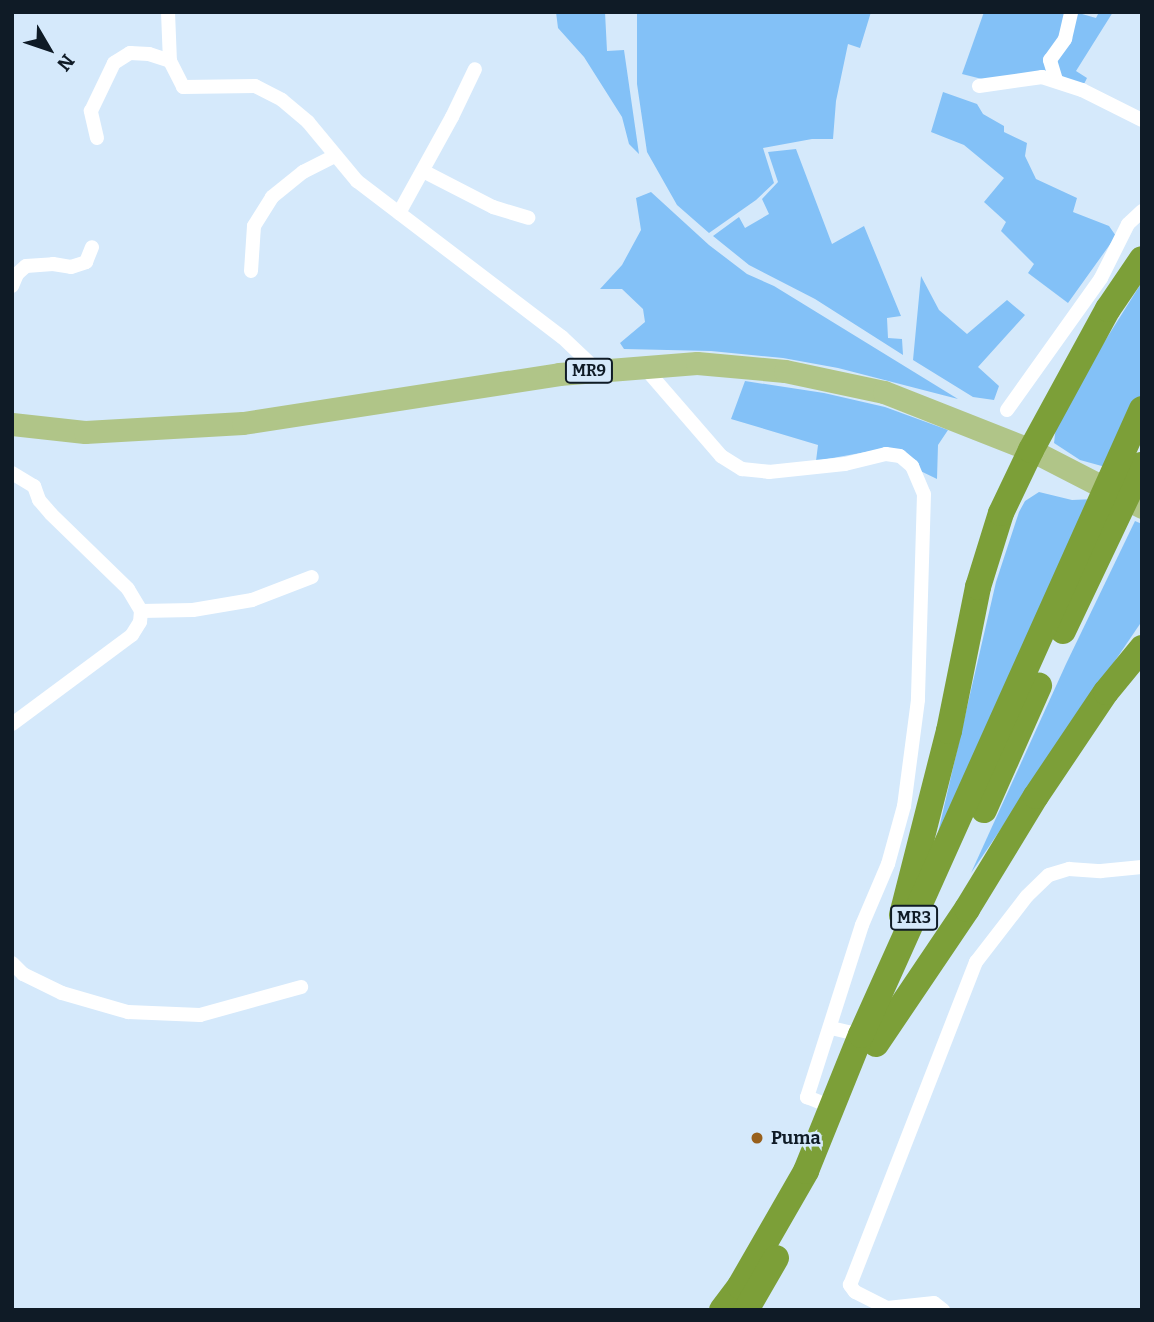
<!DOCTYPE html>
<html>
<head>
<meta charset="utf-8">
<style>
	body { margin:0 }
	#map { position:relative; width:1154px; height:1322px; overflow:hidden; background:#d5e9fb; font-family:Bitter,serif }
	div>[style] { position:absolute }
	.green>* { inset:0; background:#83c1f7 }
	.street>* { height:14px; margin:-7px; padding:0 7px; transform-origin:7px; border-radius:7px; background:#fff }
	.primary>* { height:23px; margin:-11.5px; padding:0 11.5px; transform-origin:11.5px; border-radius:11.5px; background:#b0c588 }
	.highway>* { height:26px; margin:-13px; padding:0 13px; transform-origin:13px; border-radius:13px; background:#7c9f38 }
	.dots>* { width:19px; height:19px; translate:-50% -50%; box-sizing:border-box; border:4px solid #d5e9fb; border-radius:50% }
	span { translate:-50% -50%; white-space:nowrap; text-align:center; line-height:1.15; -webkit-text-stroke:5px #d5e9fb; paint-order:stroke }
	.shield-label span { padding:2px 5px; background:#d5e9fb; border:2px solid; border-radius:5px; -webkit-text-stroke-width:0 }
	.shield-label { font-size:16px; color:#0f1b26; font-weight:700 }
	.poi-label { font-size:18px; color:#0f1b26; font-weight:700 }
	.left { translate:0 -50%; text-align:left }
	.frame { position:absolute; inset:0; border:14px solid #0f1b26; pointer-events:none }
	.north { position:absolute; left:14px; top:14px; width:70px; height:70px; -webkit-text-stroke:5px #d5e9fb; paint-order:stroke; rotate:129deg; font-size:19px; font-weight:700; line-height:28px; text-align:center; color:#0f1b26 }
	.north::after { content:''; display:block; margin:auto; width:24px; height:32px; background:#0f1b26; clip-path:polygon(50% 0,100% 100%,50% 72%,0 100%) }
</style>
</head>
<body>
<div id="map">
	<div class="green">
		<i style="clip-path:polygon(556px 12px,605px 12px,607px 51px,624px 50px,639px 154px,629px 144px,622px 117px,584px 57px,558px 28px)"></i>
		<i style="clip-path:polygon(637px 12px,871px 12px,860px 48px,848px 44px,836px 101px,833px 139px,812px 139px,763px 148px,774px 183px,756px 200px,709px 233px,677px 205px,647px 152px,637px 84px)"></i>
		<i style="clip-path:polygon(984px 12px,1067px 12px,1052px 77px,986px 80px,962px 74px)"></i>
		<i style="clip-path:polygon(1075px 12px,1096px 18px,1099px 12px,1113px 12px,1076px 71px,1087px 78px,1084px 84px,1060px 78px,1054px 57px)"></i>
		<i style="clip-path:polygon(943px 92px,977px 104px,983px 114px,1004px 126px,1004px 132px,1027px 143px,1025px 156px,1036px 179px,1077px 198px,1073px 212px,1109px 226px,1116px 236px,1068px 303px,1028px 273px,1034px 264px,1001px 231px,1006px 222px,984px 202px,1004px 178px,964px 145px,931px 132px)"></i>
		<i style="clip-path:polygon(796px 149px,832px 244px,864px 226px,901px 316px,887px 318px,888px 338px,902px 339px,903px 355px,815px 299px,749px 265px,713px 236px,739px 217px,745px 228px,769px 214px,762px 199px,778px 182px,768px 152px)"></i>
		<i style="clip-path:polygon(651px 192px,709px 245px,747px 274px,774px 286px,958px 399px,838px 368px,783px 358px,711px 351px,624px 349px,620px 343px,645px 322px,643px 309px,622px 289px,600px 289px,622px 265px,641px 230px,636px 198px)"></i>
		<i style="clip-path:polygon(921px 276px,939px 310px,967px 334px,1007px 300px,1025px 315px,978px 367px,999px 386px,994px 400px,973px 397px,913px 360px)"></i>
		<i style="clip-path:polygon(1142px 282px,1142px 393px,1109px 468px,1080px 460px,1054px 443px,1056px 426px,1069px 398px)"></i>
		<i style="clip-path:polygon(745px 381px,824px 393px,885px 407px,948px 430px,938px 445px,937px 479px,877px 450px,816px 461px,818px 445px,731px 419px)"></i>
		<i style="clip-path:polygon(1039px 492px,1072px 500px,1095px 499px,934px 850px,996px 582px,1019px 512px,1025px 501px)"></i>
		<i style="clip-path:polygon(1135px 521px,1142px 524px,1142px 621px,971px 873px,1066px 664px)"></i>
	</div>
	<div class="street">
		<i style="left:168px;top:12px;width:49px;rotate:87.7deg"></i>
		<i style="left:170px;top:61px;width:29px;rotate:63deg"></i>
		<i style="left:183px;top:87px;width:72px;rotate:-0.8deg"></i>
		<i style="left:255px;top:86px;width:30px;rotate:27deg"></i>
		<i style="left:282px;top:100px;width:34px;rotate:40deg"></i>
		<i style="left:308px;top:122px;width:77px;rotate:50.3deg"></i>
		<i style="left:357px;top:181px;width:258px;rotate:37.3deg"></i>
		<i style="left:562px;top:337px;width:50px;rotate:43.4deg"></i>
		<i style="left:1056px;top:80px;width:21px;rotate:-107deg"></i>
		<i style="left:1050px;top:60px;width:26px;rotate:-54deg"></i>
		<i style="left:1065px;top:39px;width:28px;rotate:-77deg"></i>
		<i style="left:979px;top:86px;width:64px;rotate:-8.1deg"></i>
		<i style="left:1042px;top:77px;width:42px;rotate:18deg"></i>
		<i style="left:1082px;top:90px;width:67px;rotate:26.6deg"></i>
		<i style="left:97px;top:138px;width:28px;rotate:-103deg"></i>
		<i style="left:91px;top:111px;width:53px;rotate:-64.4deg"></i>
		<i style="left:114px;top:63px;width:19px;rotate:-32deg"></i>
		<i style="left:130px;top:53px;width:19px;rotate:3deg"></i>
		<i style="left:149px;top:54px;width:22px;rotate:18deg"></i>
		<i style="left:423px;top:171px;width:79px;rotate:27.2deg"></i>
		<i style="left:493px;top:207px;width:37px;rotate:17deg"></i>
		<i style="left:399px;top:213px;width:110px;rotate:-61.1deg"></i>
		<i style="left:452px;top:117px;width:53px;rotate:-64.4deg"></i>
		<i style="left:251px;top:271px;width:45px;rotate:-86.2deg"></i>
		<i style="left:254px;top:226px;width:34px;rotate:-58deg"></i>
		<i style="left:272px;top:197px;width:40px;rotate:-39deg"></i>
		<i style="left:303px;top:172px;width:36px;rotate:-27deg"></i>
		<i style="left:12px;top:286px;width:13px;rotate:-67deg"></i>
		<i style="left:17px;top:274px;width:12px;rotate:-42deg"></i>
		<i style="left:26px;top:266px;width:27px;rotate:-4deg"></i>
		<i style="left:53px;top:264px;width:18px;rotate:9deg"></i>
		<i style="left:71px;top:267px;width:16px;rotate:-18deg"></i>
		<i style="left:86px;top:262px;width:16px;rotate:-68deg"></i>
		<i style="left:644px;top:367px;width:118px;rotate:49.1deg"></i>
		<i style="left:721px;top:456px;width:25px;rotate:32deg"></i>
		<i style="left:742px;top:469px;width:27px;rotate:6deg"></i>
		<i style="left:769px;top:472px;width:76px;rotate:-6deg"></i>
		<i style="left:845px;top:464px;width:42px;rotate:-13.7deg"></i>
		<i style="left:886px;top:454px;width:14px;rotate:8deg"></i>
		<i style="left:900px;top:456px;width:16px;rotate:40deg"></i>
		<i style="left:912px;top:466px;width:30px;rotate:67deg"></i>
		<i style="left:924px;top:494px;width:206px;rotate:91.7deg"></i>
		<i style="left:918px;top:700px;width:107px;rotate:97.5deg"></i>
		<i style="left:904px;top:806px;width:60px;rotate:105.4deg"></i>
		<i style="left:888px;top:864px;width:66px;rotate:113.1deg"></i>
		<i style="left:862px;top:925px;width:181px;rotate:107.7deg"></i>
		<i style="left:807px;top:1097px;width:27px;rotate:22deg"></i>
		<i style="left:1007px;top:410px;width:162px;rotate:-54.5deg"></i>
		<i style="left:1101px;top:278px;width:60px;rotate:-63.4deg"></i>
		<i style="left:1128px;top:224px;width:19px;rotate:-43deg"></i>
		<i style="left:12px;top:473px;width:26px;rotate:31deg"></i>
		<i style="left:34px;top:486px;width:15px;rotate:70deg"></i>
		<i style="left:39px;top:500px;width:18px;rotate:49deg"></i>
		<i style="left:51px;top:514px;width:107px;rotate:44.2deg"></i>
		<i style="left:128px;top:589px;width:26px;rotate:59deg"></i>
		<i style="left:141px;top:611px;width:11px;rotate:95deg"></i>
		<i style="left:140px;top:622px;width:15px;rotate:122deg"></i>
		<i style="left:132px;top:635px;width:149px;rotate:143.4deg"></i>
		<i style="left:141px;top:611px;width:52px;rotate:-1.1deg"></i>
		<i style="left:193px;top:610px;width:60px;rotate:-9.6deg"></i>
		<i style="left:252px;top:600px;width:64px;rotate:-21deg"></i>
		<i style="left:12px;top:963px;width:16px;rotate:45deg"></i>
		<i style="left:23px;top:974px;width:43px;rotate:26deg"></i>
		<i style="left:62px;top:993px;width:69px;rotate:16.1deg"></i>
		<i style="left:128px;top:1012px;width:72px;rotate:2.4deg"></i>
		<i style="left:200px;top:1015px;width:105px;rotate:-15.5deg"></i>
		<i style="left:831px;top:1028px;width:31px;rotate:13deg"></i>
		<i style="left:943px;top:1310px;width:11px;rotate:-142deg"></i>
		<i style="left:934px;top:1303px;width:47px;rotate:173.9deg"></i>
		<i style="left:887px;top:1308px;width:36px;rotate:-153deg"></i>
		<i style="left:855px;top:1292px;width:9px;rotate:-126deg"></i>
		<i style="left:850px;top:1285px;width:347px;rotate:-68.7deg"></i>
		<i style="left:976px;top:962px;width:83px;rotate:-52.3deg"></i>
		<i style="left:1027px;top:896px;width:30px;rotate:-44deg"></i>
		<i style="left:1049px;top:875px;width:21px;rotate:-17deg"></i>
		<i style="left:1069px;top:869px;width:32px;rotate:4deg"></i>
		<i style="left:1101px;top:871px;width:41px;rotate:-5.6deg"></i>
	</div>
	<div class="primary">
		<i style="left:12px;top:424px;width:73px;rotate:6.3deg"></i>
		<i style="left:85px;top:432px;width:158px;rotate:-3.3deg"></i>
		<i style="left:243px;top:423px;width:320px;rotate:-8.8deg"></i>
		<i style="left:559px;top:374px;width:138px;rotate:-4.6deg"></i>
		<i style="left:697px;top:363px;width:88px;rotate:5.2deg"></i>
		<i style="left:785px;top:371px;width:101px;rotate:12deg"></i>
		<i style="left:884px;top:392px;width:158px;rotate:21.5deg"></i>
		<i style="left:1031px;top:450px;width:125px;rotate:27.2deg"></i>
	</div>
	<div class="highway">
		<i style="left:1063px;top:631px;width:184px;rotate:-64.6deg"></i>
		<i style="left:984px;top:810px;width:136px;rotate:-66.1deg"></i>
		<i style="left:902px;top:915px;width:190px;rotate:-75.7deg"></i>
		<i style="left:949px;top:731px;width:147px;rotate:-78.6deg"></i>
		<i style="left:978px;top:587px;width:77px;rotate:-72.7deg"></i>
		<i style="left:1001px;top:513px;width:70px;rotate:-64.5deg"></i>
		<i style="left:1031px;top:450px;width:161px;rotate:-61.4deg"></i>
		<i style="left:1108px;top:309px;width:60px;rotate:-55.8deg"></i>
		<i style="left:876px;top:1044px;width:163px;rotate:-56deg"></i>
		<i style="left:967px;top:909px;width:132px;rotate:-58.6deg"></i>
		<i style="left:1036px;top:796px;width:125px;rotate:-56.1deg"></i>
		<i style="left:1106px;top:692px;width:57px;rotate:-50.7deg"></i>
		<i style="left:722px;top:1310px;width:30px;rotate:-53deg"></i>
		<i style="left:740px;top:1286px;width:133px;rotate:-60.1deg"></i>
		<i style="left:806px;top:1171px;width:147px;rotate:-68deg"></i>
		<i style="left:861px;top:1035px;width:686px;rotate:-65.83deg"></i>
		<i style="left:746px;top:1310px;width:60px;rotate:-60deg"></i>
	</div>
	<div class="dots">
		<i style="left:757px;top:1138px;background:#98601c"></i>
	</div>
	<div class="shield-label">
		<span style="left:589px;top:371px">MR9</span>
		<span style="left:914px;top:918px">MR3</span>
	</div>
	<div class="poi-label">
		<span class="left" style="left:771px;top:1138px">Puma</span>
	</div>
	<div class="frame"></div>
	<div class="north">N</div>
</div>
</body>
</html>
